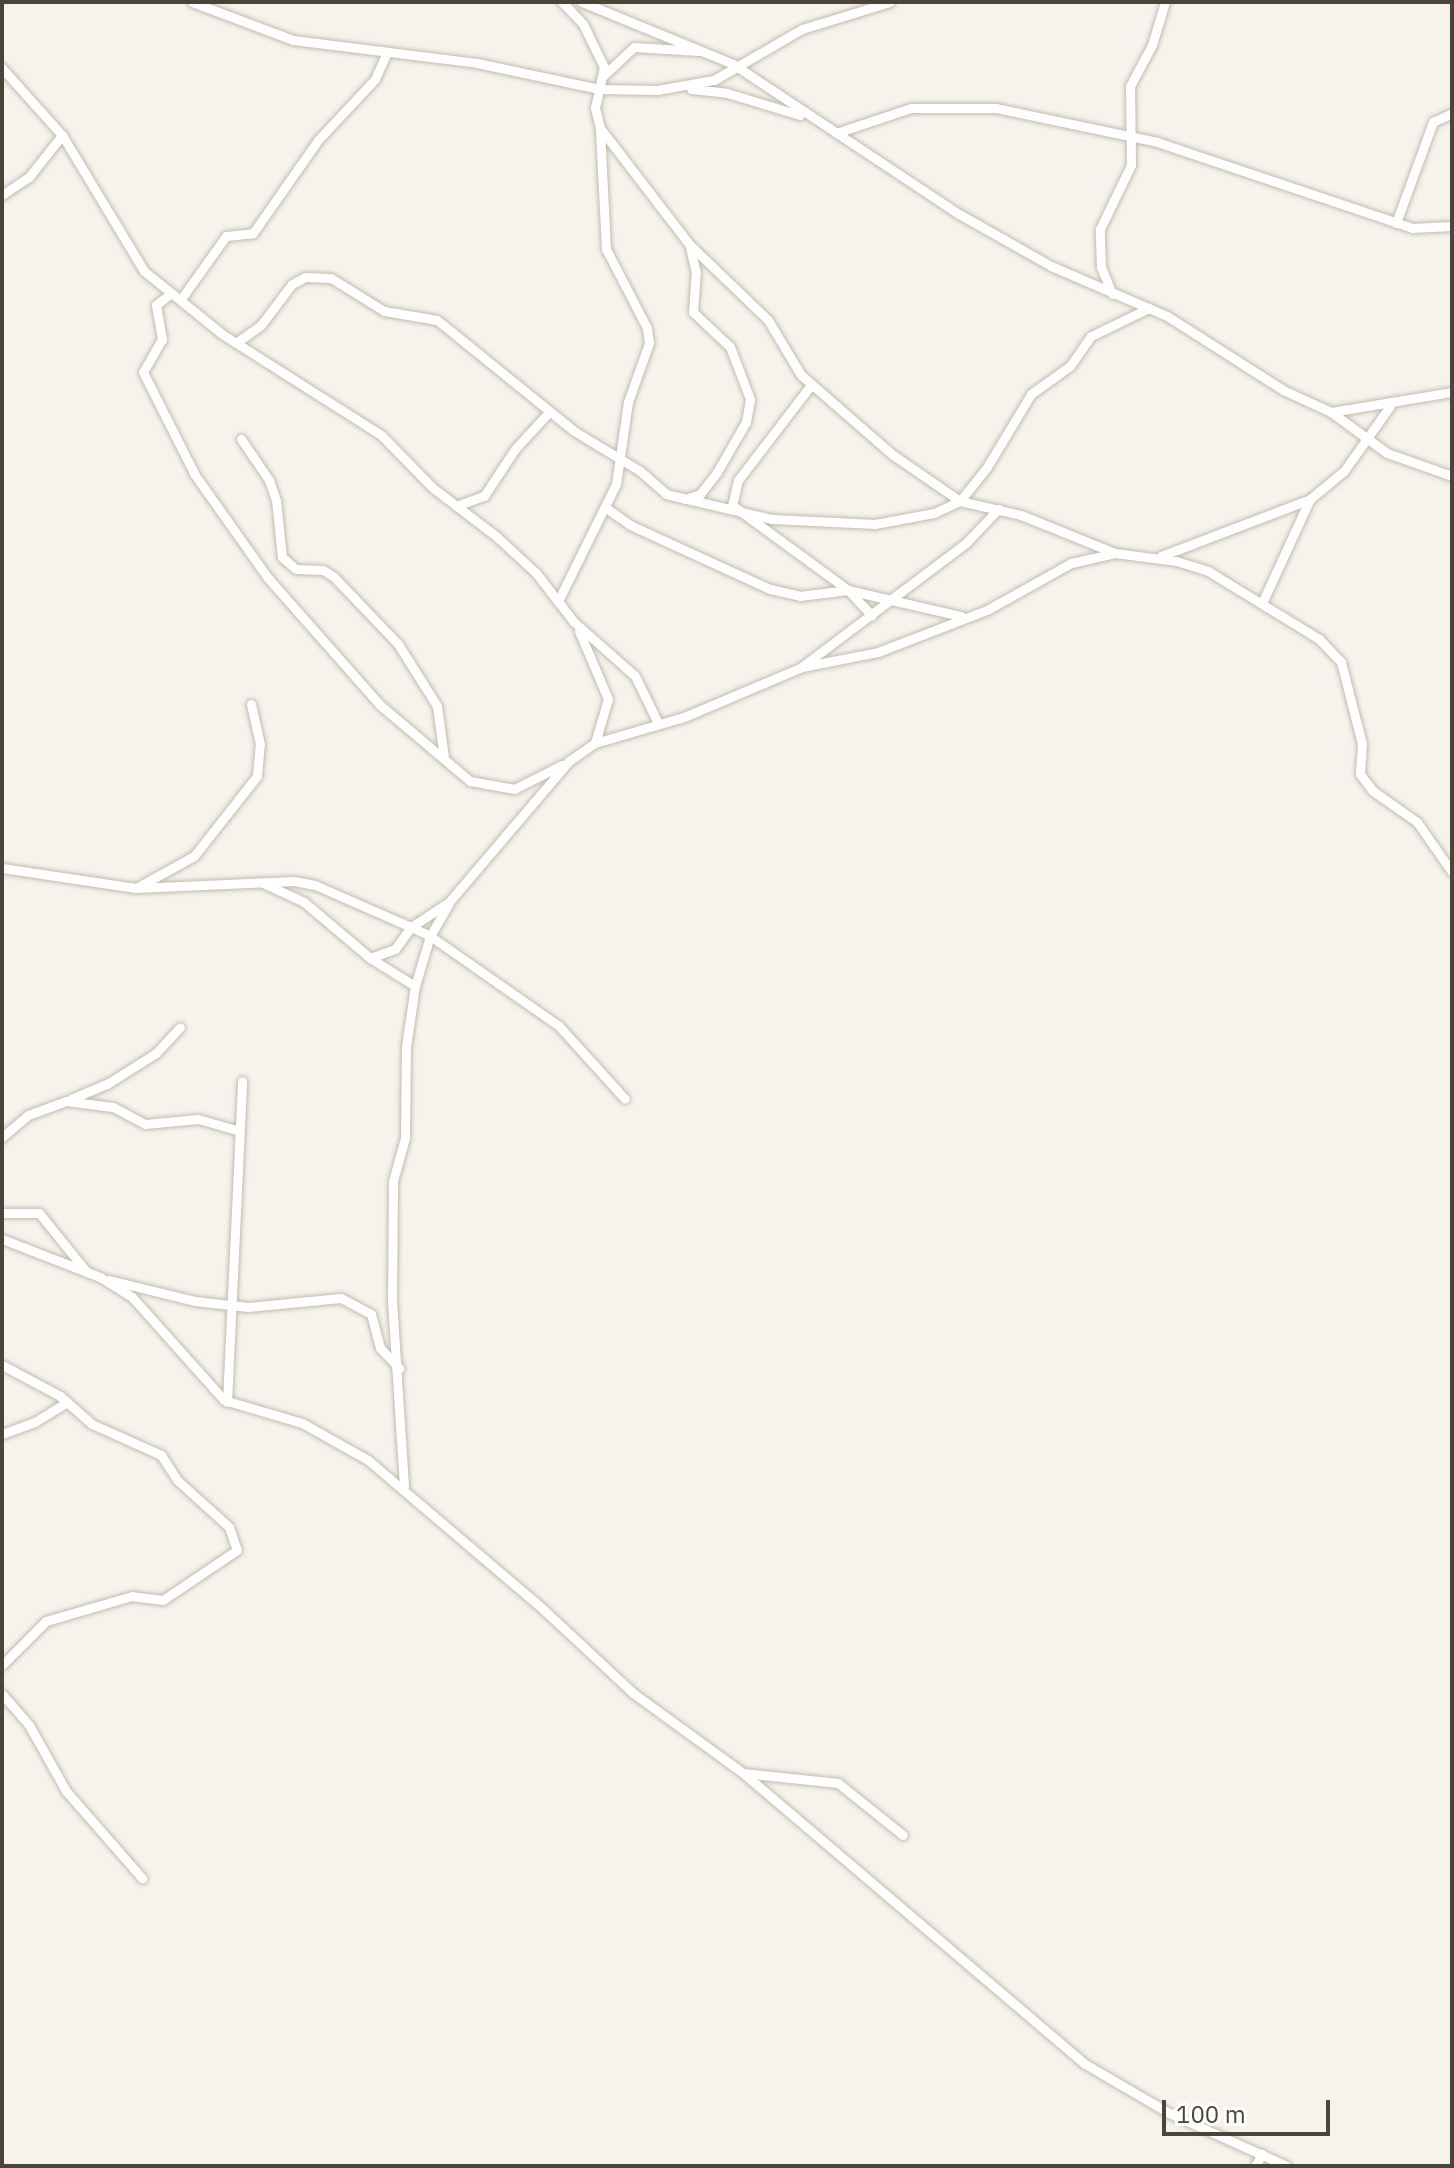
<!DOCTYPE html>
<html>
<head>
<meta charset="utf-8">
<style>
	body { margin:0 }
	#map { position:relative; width:1454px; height:2168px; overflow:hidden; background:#f6f3ec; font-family:"IBM Plex Sans",sans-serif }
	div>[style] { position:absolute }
	.roads { filter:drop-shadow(0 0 2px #c2bbae) drop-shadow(0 0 2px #c2bbae) }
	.street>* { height:9px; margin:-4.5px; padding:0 4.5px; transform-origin:4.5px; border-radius:4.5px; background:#fff }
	span { translate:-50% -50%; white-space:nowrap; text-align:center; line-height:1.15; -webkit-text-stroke:6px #fff; paint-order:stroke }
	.frame { position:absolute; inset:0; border:4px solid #4b4439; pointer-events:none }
	.scale { position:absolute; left:1162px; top:2100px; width:168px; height:36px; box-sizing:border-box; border:4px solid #4b4439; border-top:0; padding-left:10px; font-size:24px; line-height:28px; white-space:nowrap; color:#4b4439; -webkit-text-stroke:6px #fff; paint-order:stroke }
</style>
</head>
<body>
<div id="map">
	<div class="roads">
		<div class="street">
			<i style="left:192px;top:2px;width:108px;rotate:20.6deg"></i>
			<i style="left:293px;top:40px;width:185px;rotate:7.1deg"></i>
			<i style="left:477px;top:63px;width:125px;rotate:12deg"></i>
			<i style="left:599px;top:89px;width:58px;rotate:1deg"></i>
			<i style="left:657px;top:90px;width:58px;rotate:-10deg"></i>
			<i style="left:714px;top:80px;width:102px;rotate:-30.1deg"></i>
			<i style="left:802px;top:29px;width:92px;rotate:-17.1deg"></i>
			<i style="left:562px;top:2px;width:30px;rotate:46deg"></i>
			<i style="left:583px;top:24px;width:48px;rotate:64deg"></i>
			<i style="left:604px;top:67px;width:42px;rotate:102.4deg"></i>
			<i style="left:595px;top:108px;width:21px;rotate:76deg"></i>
			<i style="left:600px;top:128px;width:146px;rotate:52.5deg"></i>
			<i style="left:689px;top:244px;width:110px;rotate:43.9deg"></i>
			<i style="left:768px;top:320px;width:64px;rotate:59deg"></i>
			<i style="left:801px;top:375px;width:122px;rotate:41deg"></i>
			<i style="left:893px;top:455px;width:81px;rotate:34.5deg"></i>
			<i style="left:960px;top:501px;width:63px;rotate:12.9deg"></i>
			<i style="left:1021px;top:515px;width:101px;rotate:22deg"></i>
			<i style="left:1115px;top:553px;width:62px;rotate:7.5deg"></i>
			<i style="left:1176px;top:561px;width:34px;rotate:17deg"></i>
			<i style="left:1208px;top:571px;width:130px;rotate:31.5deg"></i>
			<i style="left:1319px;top:639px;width:32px;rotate:46deg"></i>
			<i style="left:1341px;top:662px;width:85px;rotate:75.6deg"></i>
			<i style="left:1362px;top:744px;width:30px;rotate:94deg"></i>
			<i style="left:1360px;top:774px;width:21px;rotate:53deg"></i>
			<i style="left:1373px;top:791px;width:54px;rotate:35.2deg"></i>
			<i style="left:1417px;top:822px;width:61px;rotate:55deg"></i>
			<i style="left:582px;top:2px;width:163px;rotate:22.3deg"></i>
			<i style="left:733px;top:64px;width:271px;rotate:33.6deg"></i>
			<i style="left:959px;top:214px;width:106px;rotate:29.5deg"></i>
			<i style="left:1051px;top:266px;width:126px;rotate:23.3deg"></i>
			<i style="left:1167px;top:316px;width:138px;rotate:32.5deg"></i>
			<i style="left:1283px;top:390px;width:53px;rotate:24.6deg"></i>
			<i style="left:1331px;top:412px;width:123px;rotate:-9.4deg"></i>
			<i style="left:2px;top:68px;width:90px;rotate:48.2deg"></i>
			<i style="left:62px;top:135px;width:159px;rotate:58.9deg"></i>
			<i style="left:144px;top:271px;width:100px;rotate:38.9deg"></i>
			<i style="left:222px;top:334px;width:188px;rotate:32.4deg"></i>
			<i style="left:381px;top:435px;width:74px;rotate:45.5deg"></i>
			<i style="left:433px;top:488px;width:81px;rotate:37.4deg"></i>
			<i style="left:497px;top:537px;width:53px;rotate:42.7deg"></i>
			<i style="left:536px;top:573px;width:62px;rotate:52.2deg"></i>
			<i style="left:574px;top:622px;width:81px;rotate:41.5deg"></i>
			<i style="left:635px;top:676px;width:52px;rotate:63.9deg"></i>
			<i style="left:603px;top:76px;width:42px;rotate:-43.1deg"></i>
			<i style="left:634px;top:47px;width:64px;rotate:3.6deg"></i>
			<i style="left:691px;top:89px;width:36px;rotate:6deg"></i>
			<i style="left:727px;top:93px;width:76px;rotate:16.8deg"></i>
			<i style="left:836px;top:133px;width:79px;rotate:-18.4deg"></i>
			<i style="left:911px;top:108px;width:85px"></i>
			<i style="left:996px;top:108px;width:165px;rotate:11.9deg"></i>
			<i style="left:1157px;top:142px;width:269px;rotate:18.6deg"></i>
			<i style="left:1412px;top:228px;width:40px;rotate:-2.9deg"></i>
			<i style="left:2px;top:195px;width:32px;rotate:-34deg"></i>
			<i style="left:29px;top:177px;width:53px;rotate:-51.8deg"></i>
			<i style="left:1396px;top:223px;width:108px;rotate:-69.9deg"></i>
			<i style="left:1433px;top:122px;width:21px;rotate:-25deg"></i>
			<i style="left:171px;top:293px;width:19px;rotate:141deg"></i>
			<i style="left:156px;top:305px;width:35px;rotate:80deg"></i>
			<i style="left:162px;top:339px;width:38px;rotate:120deg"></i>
			<i style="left:143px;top:372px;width:115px;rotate:63.2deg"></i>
			<i style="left:195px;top:475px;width:126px;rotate:54.7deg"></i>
			<i style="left:268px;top:578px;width:169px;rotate:48.6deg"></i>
			<i style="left:380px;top:705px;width:118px;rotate:40.2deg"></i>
			<i style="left:470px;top:781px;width:45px;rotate:10.3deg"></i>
			<i style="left:514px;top:789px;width:54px;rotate:-26.6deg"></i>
			<i style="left:1112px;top:294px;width:29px;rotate:-112deg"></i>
			<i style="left:1101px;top:267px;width:38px;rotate:-92deg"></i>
			<i style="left:1100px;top:229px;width:71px;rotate:-64.2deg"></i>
			<i style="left:1131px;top:165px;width:79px;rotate:-90.7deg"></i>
			<i style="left:1130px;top:86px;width:47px;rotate:-61.8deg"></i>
			<i style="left:1152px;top:45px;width:45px;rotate:-73.2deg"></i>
			<i style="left:181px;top:299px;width:77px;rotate:-54.5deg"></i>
			<i style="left:226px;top:236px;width:27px;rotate:-6deg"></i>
			<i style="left:253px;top:233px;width:113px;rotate:-55deg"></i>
			<i style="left:318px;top:140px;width:83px;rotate:-46.9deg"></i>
			<i style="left:375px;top:79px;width:30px;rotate:-66deg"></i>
			<i style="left:236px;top:343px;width:31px;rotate:-36deg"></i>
			<i style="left:261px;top:325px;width:51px;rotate:-52.9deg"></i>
			<i style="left:292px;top:284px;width:15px;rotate:-28deg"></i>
			<i style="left:305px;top:277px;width:26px;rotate:2deg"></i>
			<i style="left:331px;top:278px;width:62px;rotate:31.9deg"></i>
			<i style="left:384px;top:311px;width:54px;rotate:9.6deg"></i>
			<i style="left:437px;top:320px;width:176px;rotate:39deg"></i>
			<i style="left:574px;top:431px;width:77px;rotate:31.2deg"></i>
			<i style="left:640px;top:471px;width:35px;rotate:41deg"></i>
			<i style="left:666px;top:494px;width:109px;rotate:13.3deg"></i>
			<i style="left:772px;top:519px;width:103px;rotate:2.8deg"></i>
			<i style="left:875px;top:524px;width:60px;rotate:-10.6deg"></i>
			<i style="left:934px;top:513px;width:29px;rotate:-25deg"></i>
			<i style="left:960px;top:501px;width:43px;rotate:-51.5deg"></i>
			<i style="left:987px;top:467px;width:85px;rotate:-58.9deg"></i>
			<i style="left:1031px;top:394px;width:48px;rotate:-35.7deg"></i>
			<i style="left:1070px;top:366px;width:37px;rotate:-55deg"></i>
			<i style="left:1091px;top:336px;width:64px;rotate:-25.8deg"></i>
			<i style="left:811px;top:385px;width:120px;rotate:127.5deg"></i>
			<i style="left:738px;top:480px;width:26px;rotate:103deg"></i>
			<i style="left:732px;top:505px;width:144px;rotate:36.2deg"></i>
			<i style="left:848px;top:590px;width:35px;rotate:47deg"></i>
			<i style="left:1331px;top:412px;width:69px;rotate:36.2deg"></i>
			<i style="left:1387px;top:453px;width:69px;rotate:19.5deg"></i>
			<i style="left:241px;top:439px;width:50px;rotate:55.7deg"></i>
			<i style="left:269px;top:480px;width:21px;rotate:71deg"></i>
			<i style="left:276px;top:500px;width:57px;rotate:84deg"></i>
			<i style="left:282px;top:557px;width:18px;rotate:41deg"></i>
			<i style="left:296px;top:569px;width:27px;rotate:2deg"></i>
			<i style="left:323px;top:570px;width:13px;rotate:32deg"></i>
			<i style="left:334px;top:577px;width:93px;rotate:46.3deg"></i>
			<i style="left:398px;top:644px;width:73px;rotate:57.8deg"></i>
			<i style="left:437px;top:706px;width:52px;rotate:82.3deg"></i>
			<i style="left:685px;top:499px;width:16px;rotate:-18deg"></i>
			<i style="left:700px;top:494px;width:28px;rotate:-52deg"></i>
			<i style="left:717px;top:472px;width:58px;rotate:-59.9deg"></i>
			<i style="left:746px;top:422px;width:23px;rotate:-80deg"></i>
			<i style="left:750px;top:399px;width:56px;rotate:-111deg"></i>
			<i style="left:730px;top:347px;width:51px;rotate:-136.6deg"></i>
			<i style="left:693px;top:312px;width:39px;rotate:-86deg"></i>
			<i style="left:696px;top:273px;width:26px;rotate:-103deg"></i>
			<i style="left:456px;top:506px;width:30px;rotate:-20deg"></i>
			<i style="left:484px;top:496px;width:56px;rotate:-56.6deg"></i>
			<i style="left:515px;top:449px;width:50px;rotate:-47.4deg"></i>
			<i style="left:606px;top:508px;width:29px;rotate:35deg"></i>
			<i style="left:630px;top:525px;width:154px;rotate:24.6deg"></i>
			<i style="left:770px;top:589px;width:31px;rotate:13deg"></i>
			<i style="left:800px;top:596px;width:48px;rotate:-7.1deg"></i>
			<i style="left:848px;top:590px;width:116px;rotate:13deg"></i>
			<i style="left:1161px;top:556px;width:160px;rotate:-20.9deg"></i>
			<i style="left:559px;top:599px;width:128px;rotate:-63.6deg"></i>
			<i style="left:616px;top:484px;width:83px;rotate:-81.7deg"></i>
			<i style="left:628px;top:402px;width:63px;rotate:-70.4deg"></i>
			<i style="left:649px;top:343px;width:15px;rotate:-98deg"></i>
			<i style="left:647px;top:328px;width:89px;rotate:-117.4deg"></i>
			<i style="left:606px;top:249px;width:120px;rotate:-92.9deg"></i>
			<i style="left:1263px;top:601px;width:112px;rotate:-65.3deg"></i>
			<i style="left:1310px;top:499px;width:44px;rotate:-39.5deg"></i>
			<i style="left:1344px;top:471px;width:80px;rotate:-54.7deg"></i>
			<i style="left:579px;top:631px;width:74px;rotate:66.9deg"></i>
			<i style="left:608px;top:699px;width:46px;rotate:106.5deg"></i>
			<i style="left:802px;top:667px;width:77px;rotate:-11.2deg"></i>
			<i style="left:878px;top:652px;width:117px;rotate:-21.1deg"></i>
			<i style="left:987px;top:610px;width:96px;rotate:-29.2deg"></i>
			<i style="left:1071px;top:563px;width:45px;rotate:-12.8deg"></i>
			<i style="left:2px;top:868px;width:135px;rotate:8.5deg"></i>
			<i style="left:136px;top:888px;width:158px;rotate:-2.5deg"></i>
			<i style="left:294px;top:881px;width:21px;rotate:11deg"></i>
			<i style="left:315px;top:885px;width:105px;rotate:23.6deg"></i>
			<i style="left:411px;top:927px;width:45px;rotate:-33.3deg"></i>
			<i style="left:449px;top:902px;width:185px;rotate:-49.6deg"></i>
			<i style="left:569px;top:761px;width:32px;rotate:-35deg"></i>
			<i style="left:595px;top:743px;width:93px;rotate:-16.3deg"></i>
			<i style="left:684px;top:717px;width:126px;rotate:-22.9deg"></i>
			<i style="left:800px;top:668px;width:208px;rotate:-37deg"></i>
			<i style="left:966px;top:543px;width:47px;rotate:-46.7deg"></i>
			<i style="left:263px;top:883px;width:45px;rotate:24.9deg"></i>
			<i style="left:304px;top:902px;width:87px;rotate:40.3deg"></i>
			<i style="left:370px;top:958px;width:53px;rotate:31.9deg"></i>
			<i style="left:138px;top:887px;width:64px;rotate:-29deg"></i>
			<i style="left:194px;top:856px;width:102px;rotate:-51.8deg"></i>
			<i style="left:257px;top:776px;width:32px;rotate:-85deg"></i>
			<i style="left:260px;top:744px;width:41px;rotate:-102.7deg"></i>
			<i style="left:370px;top:958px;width:27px;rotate:-20deg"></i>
			<i style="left:395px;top:949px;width:27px;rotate:-54deg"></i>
			<i style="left:411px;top:927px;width:21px;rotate:25deg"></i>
			<i style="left:430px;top:936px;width:157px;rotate:34.9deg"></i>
			<i style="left:559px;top:1026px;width:98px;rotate:47.9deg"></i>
			<i style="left:71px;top:1099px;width:39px;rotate:-23deg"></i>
			<i style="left:107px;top:1084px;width:58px;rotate:-32.3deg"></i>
			<i style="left:156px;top:1053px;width:35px;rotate:-47deg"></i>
			<i style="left:2px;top:1137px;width:34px;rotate:-40deg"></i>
			<i style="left:28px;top:1115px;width:40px;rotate:-20.2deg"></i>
			<i style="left:66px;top:1101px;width:47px;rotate:7.3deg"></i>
			<i style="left:113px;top:1107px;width:36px;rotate:28deg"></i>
			<i style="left:145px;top:1124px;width:53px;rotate:-5.4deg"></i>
			<i style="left:198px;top:1119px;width:40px;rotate:16deg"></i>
			<i style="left:2px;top:1213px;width:37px"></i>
			<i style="left:39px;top:1213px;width:75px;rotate:51deg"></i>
			<i style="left:2px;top:1239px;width:105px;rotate:21.2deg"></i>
			<i style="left:100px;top:1277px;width:38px;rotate:32deg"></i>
			<i style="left:132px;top:1297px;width:138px;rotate:48.2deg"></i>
			<i style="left:224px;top:1400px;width:81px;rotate:16.4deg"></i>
			<i style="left:302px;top:1423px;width:76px;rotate:29.3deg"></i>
			<i style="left:368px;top:1460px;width:230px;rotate:40.4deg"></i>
			<i style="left:543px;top:1609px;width:123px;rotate:43deg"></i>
			<i style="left:633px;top:1693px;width:136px;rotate:36deg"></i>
			<i style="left:743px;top:1773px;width:449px;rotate:40.4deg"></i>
			<i style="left:1085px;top:2064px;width:97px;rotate:30.3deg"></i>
			<i style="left:1169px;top:2113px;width:129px;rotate:24.2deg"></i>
			<i style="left:109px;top:1280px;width:89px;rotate:13.7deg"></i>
			<i style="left:195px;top:1301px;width:53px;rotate:6.5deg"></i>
			<i style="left:248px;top:1307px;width:93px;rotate:-5.5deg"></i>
			<i style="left:341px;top:1298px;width:34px;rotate:28deg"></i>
			<i style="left:371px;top:1314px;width:35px;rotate:75deg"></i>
			<i style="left:380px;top:1348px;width:28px;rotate:46deg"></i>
			<i style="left:2px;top:1365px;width:66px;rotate:28.1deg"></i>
			<i style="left:60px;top:1396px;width:43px;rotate:41.2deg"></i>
			<i style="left:92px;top:1424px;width:76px;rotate:24.2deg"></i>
			<i style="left:161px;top:1455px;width:30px;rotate:57deg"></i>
			<i style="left:177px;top:1480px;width:70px;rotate:42.1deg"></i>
			<i style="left:229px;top:1527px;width:24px;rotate:71deg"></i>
			<i style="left:237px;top:1550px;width:89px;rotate:146deg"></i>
			<i style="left:163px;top:1600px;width:31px;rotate:-173deg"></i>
			<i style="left:132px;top:1596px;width:90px;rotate:163.8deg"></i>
			<i style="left:46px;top:1621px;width:62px;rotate:135deg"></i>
			<i style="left:227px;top:1402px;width:321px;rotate:-87.3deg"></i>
			<i style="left:2px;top:1434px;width:35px;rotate:-20deg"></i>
			<i style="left:35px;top:1422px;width:38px;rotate:-32deg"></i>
			<i style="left:404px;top:1486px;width:184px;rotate:-93.7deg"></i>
			<i style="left:392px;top:1302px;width:121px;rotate:-89.5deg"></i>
			<i style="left:393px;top:1181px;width:45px;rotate:-74.4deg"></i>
			<i style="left:405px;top:1138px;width:91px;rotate:-89.4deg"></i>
			<i style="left:406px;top:1047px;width:62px;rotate:-81.6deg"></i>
			<i style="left:415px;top:986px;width:52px;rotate:-73.3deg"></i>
			<i style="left:430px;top:936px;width:38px;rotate:-60deg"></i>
			<i style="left:2px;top:1694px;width:41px;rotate:48.9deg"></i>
			<i style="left:29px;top:1725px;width:76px;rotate:60.7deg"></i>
			<i style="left:66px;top:1791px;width:116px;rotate:48.9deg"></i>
			<i style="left:743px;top:1773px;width:96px;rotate:6deg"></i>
			<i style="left:838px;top:1783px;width:83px;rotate:38.7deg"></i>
			<i style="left:1255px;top:2166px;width:14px;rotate:-60deg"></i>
		</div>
	</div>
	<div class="frame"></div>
	<div class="scale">100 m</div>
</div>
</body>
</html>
